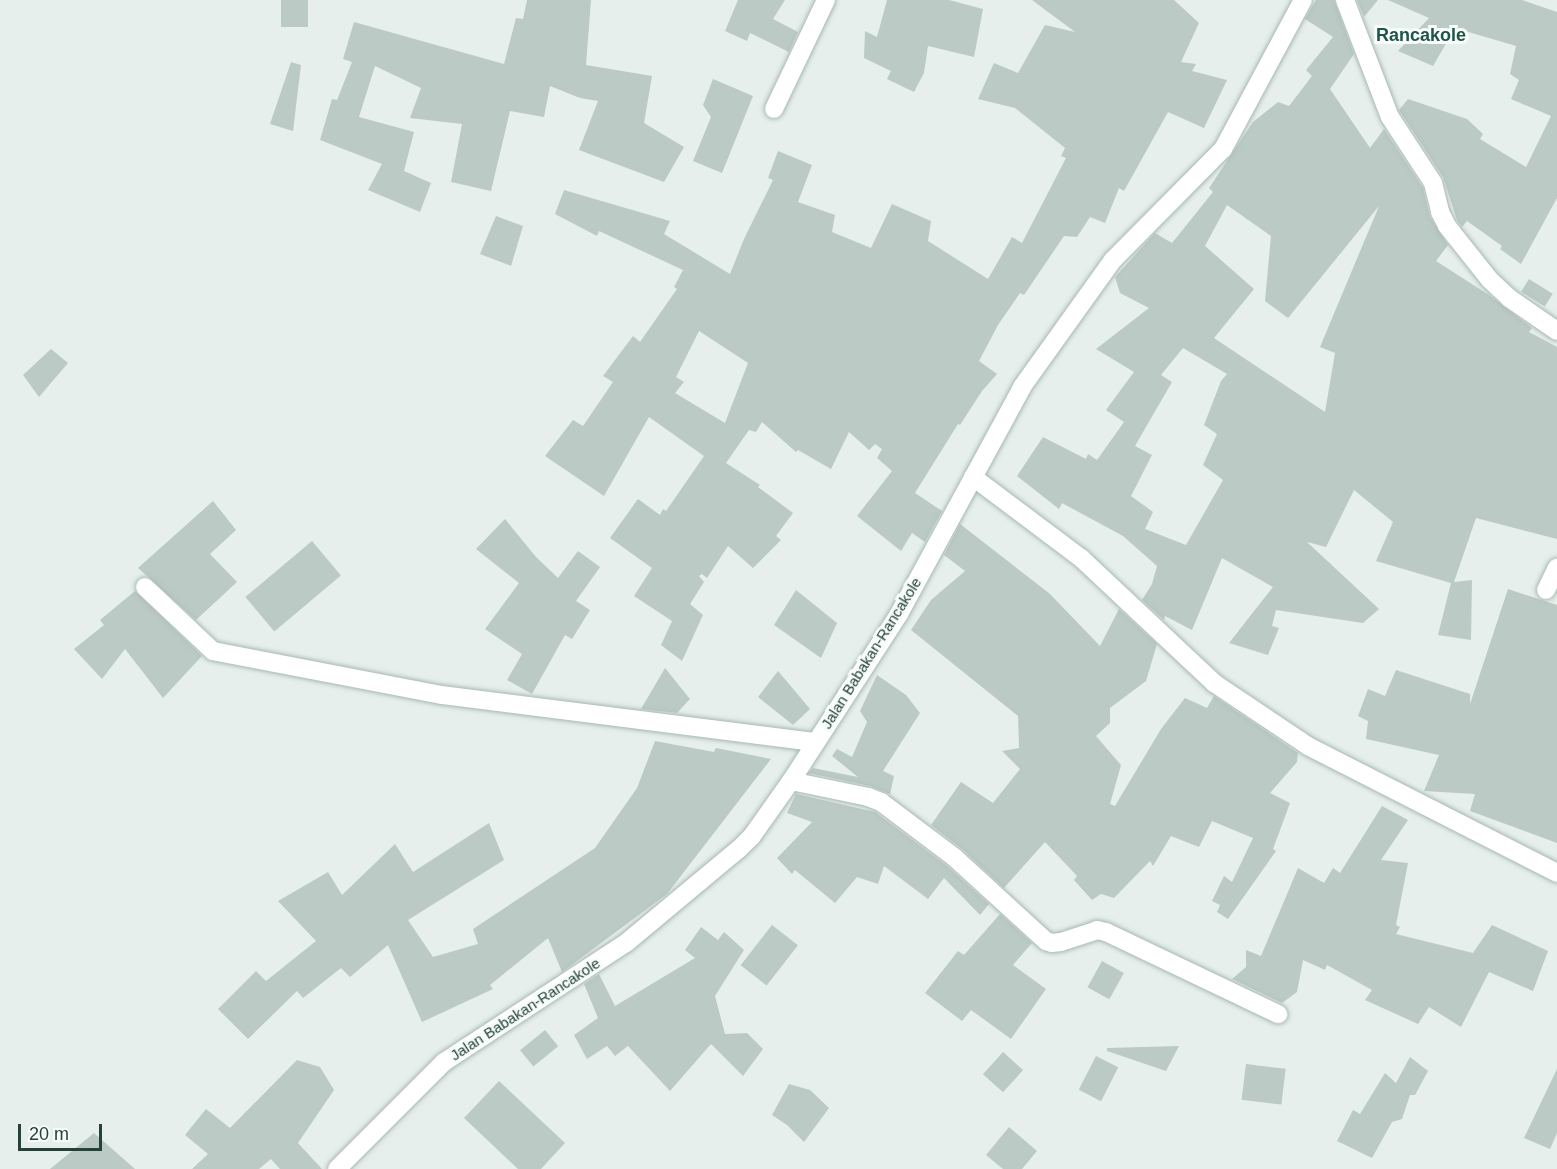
<!DOCTYPE html>
<html>
<head>
<meta charset="utf-8">
<style>
	body { margin:0 }
	#map { position:relative; width:1557px; height:1169px; overflow:hidden; background:#e6efeb; font-family:Arial,sans-serif }
	div>[style] { position:absolute }
	.building>* { inset:0; background:#bbcac4; transform-origin:0 0 }
	.roads { filter:drop-shadow(0 0 2px #a8b8b2) drop-shadow(0 0 2px #a8b8b2) }
	.minor>* { height:18px; margin:-9px; padding:0 9px; transform-origin:9px; border-radius:9px; background:#fff }
	span { translate:-50% -50%; white-space:nowrap; text-align:center; line-height:1.15; -webkit-text-stroke:6px #f7fbf9; paint-order:stroke }
	.street-label { font-size:15px; color:#24423a }
	.quarter-label { font-size:18px; color:#1f5548; font-weight:700 }
	.scale { position:absolute; left:18px; top:1124px; width:84px; height:27px; box-sizing:border-box; border:3px solid #24423a; border-top:0; padding-left:8px; font-size:18px; line-height:21px; white-space:nowrap; color:#24423a; -webkit-text-stroke:4px #f7fbf9; paint-order:stroke }
</style>
</head>
<body>
<div id="map">
	<div class="building">
		<i style="left:281px;top:0;width:27px;height:27px"></i>
		<i style="clip-path:polygon(527px 0,591px 0,586px 65px,652px 76px,644px 123px,684px 147px,664px 182px,579px 150px,598px 101px,580px 98px,550px 86px,544px 117px,510px 111px,491px 191px,451px 182px,462px 124px,410px 118px,421px 88px,375px 66px,359px 117px,414px 132px,404px 171px,431px 183px,420px 212px,368px 190px,382px 164px,320px 140px,332px 99px,337px 100px,352px 62px,343px 59px,354px 22px,504px 64px,516px 18px,523px 19px)"></i>
		<i style="clip-path:polygon(738px 0,785px 0,773px 19px,798px 32px,789px 52px,750px 33px,747px 41px,725px 31px)"></i>
		<i style="clip-path:polygon(887px 0,949px 0,983px 9px,974px 57px,928px 46px,924px 73px,914px 92px,887px 79px,891px 71px,864px 58px,865px 31px,877px 37px)"></i>
		<i style="clip-path:polygon(evenodd,1032px 0,1174px 0,1199px 23px,1181px 62px,1196px 64px,1192px 71px,1227px 80px,1204px 128px,1168px 112px,1124px 191px,1119px 188px,1105px 223px,1090px 217px,1077px 237px,1064px 236px,1024px 295px,1020px 293px,998px 325px,979px 361px,997px 374px,982px 391px,960px 425px,958px 424px,915px 493px,942px 511px,925px 542px,912px 533px,901px 551px,857px 516px,892px 471px,877px 458px,882px 449px,875px 444px,869px 450px,849px 432px,831px 469px,798px 450px,796px 452px,762px 422px,756px 432px,749px 430px,726px 463px,760px 485px,758px 487px,793px 513px,776px 536px,781px 540px,753px 568px,728px 546px,707px 578px,702px 574px,699px 576px,704px 582px,690px 604px,703px 615px,682px 661px,661px 645px,672px 621px,634px 596px,652px 568px,610px 538px,638px 499px,660px 515px,663px 509px,666px 511px,704px 456px,649px 417px,604px 496px,545px 456px,573px 420px,583px 426px,613px 382px,603px 376px,633px 336px,640px 342px,677px 289px,674px 287px,683px 270px,599px 231px,597px 236px,555px 214px,564px 190px,670px 221px,664px 234px,730px 274px,744px 239px,773px 180px,768px 178px,778px 151px,812px 165px,798px 202px,835px 215px,832px 232px,871px 248px,892px 204px,931px 221px,928px 241px,988px 279px,1012px 237px,1022px 243px,1066px 158px,1061px 156px,1065px 148px,1015px 108px,978px 99px,994px 63px,1018px 73px,1045px 25px,1075px 32px,1032px 0,699px 331px,748px 363px,725px 423px,675px 393px,684px 382px,676px 377px,699px 331px)"></i>
		<i style="clip-path:polygon(evenodd,1316px 0,1334px 0,1354px 54px,1330px 89px,1370px 148px,1384px 129px,1423px 188px,1430px 217px,1448px 245px,1436px 261px,1489px 295px,1532px 328px,1529px 332px,1557px 347px,1557px 539px,1476px 518px,1454px 582px,1472px 580px,1471px 640px,1438px 635px,1451px 583px,1376px 561px,1393px 522px,1354px 490px,1326px 547px,1307px 542px,1379px 609px,1363px 623px,1276px 610px,1272px 626px,1279px 628px,1268px 655px,1229px 643px,1273px 587px,1222px 558px,1192px 630px,1165px 616px,1164px 620px,1142px 600px,1152px 584px,1157px 566px,1123px 536px,1062px 503px,1059px 509px,1017px 476px,1043px 437px,1086px 459px,1088px 454px,1097px 460px,1124px 422px,1106px 410px,1134px 372px,1096px 349px,1149px 308px,1120px 293px,1115px 277px,1155px 233px,1172px 243px,1213px 192px,1209px 188px,1253px 122px,1278px 102px,1289px 106px,1312px 76px,1306px 70px,1333px 37px,1305px 19px,1316px 0,1227px 205px,1271px 236px,1265px 301px,1288px 318px,1379px 206px,1320px 347px,1335px 353px,1325px 412px,1214px 338px,1254px 289px,1205px 246px,1227px 205px,1316px 0,1183px 348px,1227px 374px,1221px 381px,1204px 425px,1217px 434px,1203px 465px,1223px 480px,1186px 545px,1145px 529px,1153px 512px,1131px 496px,1152px 455px,1135px 446px,1172px 382px,1161px 375px,1183px 348px)"></i>
		<i style="clip-path:polygon(1357px 0,1378px 0,1364px 17px)"></i>
		<i style="clip-path:polygon(1388px 0,1522px 0,1557px 12px,1557px 198px,1521px 264px,1500px 249px,1502px 246px,1467px 221px,1462px 227px,1457px 220px,1443px 177px,1399px 110px,1408px 99px,1467px 119px,1483px 134px,1480px 139px,1526px 167px,1551px 116px,1511px 99px,1519px 80px,1510px 74px,1516px 46px,1455px 28px,1433px 66px,1398px 51px,1429px 18px)"></i>
		<i style="clip-path:polygon(291px 62px,301px 65px,293px 131px,270px 124px)"></i>
		<i style="clip-path:polygon(713px 79px,753px 96px,722px 173px,693px 161px,711px 117px,703px 105px)"></i>
		<i style="clip-path:polygon(496px 216px,523px 226px,511px 266px,480px 254px)"></i>
		<i style="left:1529px;top:279px;width:28px;height:15px;rotate:32deg"></i>
		<i style="clip-path:polygon(51px 349px,68px 363px,39px 397px,23px 375px)"></i>
		<i style="clip-path:polygon(213px 501px,236px 530px,210px 554px,237px 582px,196px 620px,138px 568px)"></i>
		<i style="clip-path:polygon(505px 519px,536px 557px,558px 578px,578px 551px,600px 567px,576px 601px,590px 610px,572px 639px,565px 635px,532px 694px,507px 680px,522px 654px,485px 629px,519px 583px,476px 549px)"></i>
		<i style="clip-path:polygon(960px 524px,1050px 594px,1100px 646px,1119px 609px,1157px 644px,1146px 681px,1110px 708px,1110px 723px,1096px 736px,1121px 765px,1110px 804px,1115px 806px,1161px 729px,1185px 698px,1207px 708px,1214px 696px,1298px 753px,1297px 762px,1270px 793px,1290px 803px,1273px 849px,1276px 851px,1228px 919px,1217px 912px,1220px 905px,1212px 901px,1224px 876px,1232px 882px,1253px 838px,1212px 821px,1199px 847px,1171px 836px,1153px 866px,1150px 861px,1114px 898px,1101px 894px,1092px 900px,1074px 880px,1077px 876px,1045px 842px,1004px 888px,962px 849px,931px 825px,961px 782px,993px 803px,1020px 769px,1002px 751px,1019px 748px,1018px 716px,911px 630px,931px 600px,965px 571px,944px 555px)"></i>
		<i style="left:312px;top:541px;width:45px;height:87px;rotate:50deg"></i>
		<i style="clip-path:polygon(1508px 589px,1557px 605px,1557px 843px,1470px 811px,1475px 794px,1424px 791px,1439px 755px,1366px 739px,1368px 721px,1358px 716px,1368px 689px,1385px 696px,1396px 670px,1470px 694px,1470px 704px)"></i>
		<i style="clip-path:polygon(796px 590px,837px 623px,821px 658px,774px 625px)"></i>
		<i style="clip-path:polygon(135px 591px,202px 656px,163px 698px,125px 649px,102px 679px,74px 649px,104px 625px,100px 620px)"></i>
		<i style="clip-path:polygon(665px 668px,690px 699px,677px 713px,641px 709px)"></i>
		<i style="clip-path:polygon(778px 671px,810px 709px,793px 725px,758px 697px)"></i>
		<i style="clip-path:polygon(877px 675px,906px 695px,920px 713px,883px 771px,894px 776px,890px 794px,870px 786px,809px 773px,813px 768px,858px 777px,832px 756px,837px 749px,852px 757px,867px 722px,860px 711px)"></i>
		<i style="clip-path:polygon(655px 741px,714px 752px,716px 748px,771px 759px,667px 894px,562px 972px,548px 938px,490px 985px,493px 989px,422px 1022px,388px 945px,350px 977px,341px 968px,303px 998px,297px 991px,248px 1039px,218px 1009px,256px 971px,266px 981px,316px 941px,278px 901px,328px 872px,342px 895px,395px 844px,413px 872px,489px 823px,504px 860px,408px 920px,433px 957px,478px 944px,473px 929px,595px 848px,637px 788px)"></i>
		<i style="clip-path:polygon(796px 794px,875px 812px,947px 866px,989px 904px,980px 915px,944px 878px,928px 899px,884px 866px,878px 884px,857px 877px,835px 903px,795px 870px,792px 874px,777px 858px,812px 822px,787px 813px)"></i>
		<i style="clip-path:polygon(1382px 806px,1408px 820px,1381px 860px,1408px 863px,1396px 925px,1400px 927px,1396px 934px,1473px 953px,1492px 925px,1548px 951px,1533px 991px,1489px 972px,1461px 1027px,1429px 1007px,1418px 1024px,1365px 1000px,1372px 990px,1327px 965px,1325px 970px,1303px 960px,1297px 992px,1282px 1003px,1232px 979px,1246px 967px,1246px 950px,1261px 956px,1298px 868px,1324px 883px,1333px 868px,1340px 873px)"></i>
		<i style="clip-path:polygon(1000px 914px,1032px 943px,1013px 965px,1046px 989px,1011px 1039px,971px 1010px,962px 1021px,925px 993px,958px 951px,964px 955px)"></i>
		<i style="left:772px;top:925px;width:33px;height:51px;rotate:38deg"></i>
		<i style="clip-path:polygon(701px 927px,718px 940px,724px 932px,744px 950px,715px 996px,725px 1034px,747px 1033px,763px 1049px,743px 1076px,711px 1044px,670px 1091px,628px 1046px,615px 1056px,607px 1046px,587px 1059px,574px 1035px,598px 1018px,584px 984px,599px 974px,615px 1006px,695px 958px,685px 950px)"></i>
		<i style="left:1102px;top:961px;width:25px;height:30px;rotate:29deg"></i>
		<i style="left:545px;top:1030px;width:21px;height:32px;rotate:51deg"></i>
		<i style="clip-path:polygon(1179px 1046px,1166px 1071px,1107px 1051px,1107px 1048px)"></i>
		<i style="left:1003px;top:1052px;width:27px;height:30px;rotate:42deg"></i>
		<i style="left:1096px;top:1056px;width:25px;height:38px;rotate:27deg"></i>
		<i style="clip-path:polygon(1410px 1057px,1428px 1071px,1415px 1095px,1410px 1095px,1402px 1119px,1392px 1122px,1372px 1158px,1337px 1141px,1353px 1110px,1360px 1114px,1385px 1073px,1396px 1083px)"></i>
		<i style="clip-path:polygon(297px 1060px,320px 1067px,334px 1090px,298px 1143px,322px 1169px,280px 1169px,271px 1159px,259px 1169px,192px 1169px,208px 1154px,185px 1135px,206px 1109px,230px 1128px)"></i>
		<i style="left:1246px;top:1064px;width:40px;height:36px;rotate:7deg"></i>
		<i style="clip-path:polygon(1557px 1069px,1557px 1133px,1550px 1149px,1524px 1138px)"></i>
		<i style="clip-path:polygon(499px 1081px,565px 1143px,541px 1169px,518px 1169px,464px 1118px)"></i>
		<i style="clip-path:polygon(789px 1084px,810px 1090px,829px 1108px,804px 1142px,787px 1125px,772px 1115px)"></i>
		<i style="clip-path:polygon(1009px 1127px,1037px 1151px,1022px 1169px,1003px 1169px,986px 1155px)"></i>
		<i style="clip-path:polygon(94px 1133px,135px 1169px,50px 1169px)"></i>
	</div>
	<div class="roads">
		<div class="minor">
			<i style="left:1345px;top:0;width:125px;rotate:69deg"></i>
			<i style="left:1390px;top:117px;width:79px;rotate:56.9deg"></i>
			<i style="left:1433px;top:183px;width:30px;rotate:76deg"></i>
			<i style="left:1440px;top:212px;width:16px;rotate:63deg"></i>
			<i style="left:1447px;top:226px;width:69px;rotate:51.5deg"></i>
			<i style="left:1490px;top:280px;width:26px;rotate:43deg"></i>
			<i style="left:1509px;top:298px;width:58px;rotate:34.5deg"></i>
			<i style="left:774px;top:109px;width:121px;rotate:-64.5deg"></i>
			<i style="left:973px;top:477px;width:135px;rotate:36.9deg"></i>
			<i style="left:1081px;top:558px;width:183px;rotate:43.2deg"></i>
			<i style="left:1214px;top:683px;width:113px;rotate:33.8deg"></i>
			<i style="left:1308px;top:746px;width:280px;rotate:27deg"></i>
			<i style="left:145px;top:587px;width:93px;rotate:43.3deg"></i>
			<i style="left:213px;top:651px;width:233px;rotate:10.9deg"></i>
			<i style="left:442px;top:695px;width:376px;rotate:7.2deg"></i>
			<i style="left:1546px;top:590px;width:25px;rotate:-64deg"></i>
			<i style="left:791px;top:781px;width:79px;rotate:11.7deg"></i>
			<i style="left:868px;top:797px;width:14px;rotate:21deg"></i>
			<i style="left:881px;top:802px;width:91px;rotate:37deg"></i>
			<i style="left:954px;top:857px;width:125px;rotate:42.4deg"></i>
			<i style="left:1046px;top:941px;width:6px;rotate:18deg"></i>
			<i style="left:1052px;top:943px;width:9px;rotate:-6deg"></i>
			<i style="left:1061px;top:942px;width:38px;rotate:-18deg"></i>
			<i style="left:1097px;top:930px;width:9px;rotate:13deg"></i>
			<i style="left:1106px;top:932px;width:191px;rotate:25.5deg"></i>
			<i style="left:337px;top:1169px;width:151px;rotate:-45deg"></i>
			<i style="left:444px;top:1062px;width:217px;rotate:-33.2deg"></i>
			<i style="left:626px;top:943px;width:147px;rotate:-39.8deg"></i>
			<i style="left:739px;top:849px;width:18px;rotate:-45deg"></i>
			<i style="left:752px;top:836px;width:67px;rotate:-54.7deg"></i>
			<i style="left:791px;top:781px;width:199px;rotate:-57.1deg"></i>
			<i style="left:899px;top:614px;width:258px;rotate:-61.5deg"></i>
			<i style="left:1022px;top:387px;width:156px;rotate:-54.4deg"></i>
			<i style="left:1113px;top:260px;width:156px;rotate:-45.3deg"></i>
			<i style="left:1223px;top:149px;width:169px;rotate:-61.8deg"></i>
		</div>
	</div>
	<div class="street-label">
		<span style="left:871px;top:653px;rotate:-58deg">Jalan Babakan-Rancakole</span>
		<span style="left:525px;top:1009px;rotate:-33deg">Jalan Babakan-Rancakole</span>
	</div>
	<div class="quarter-label">
		<span style="left:1421px;top:35px">Rancakole</span>
	</div>
	<div class="scale">20 m</div>
</div>
</body>
</html>
